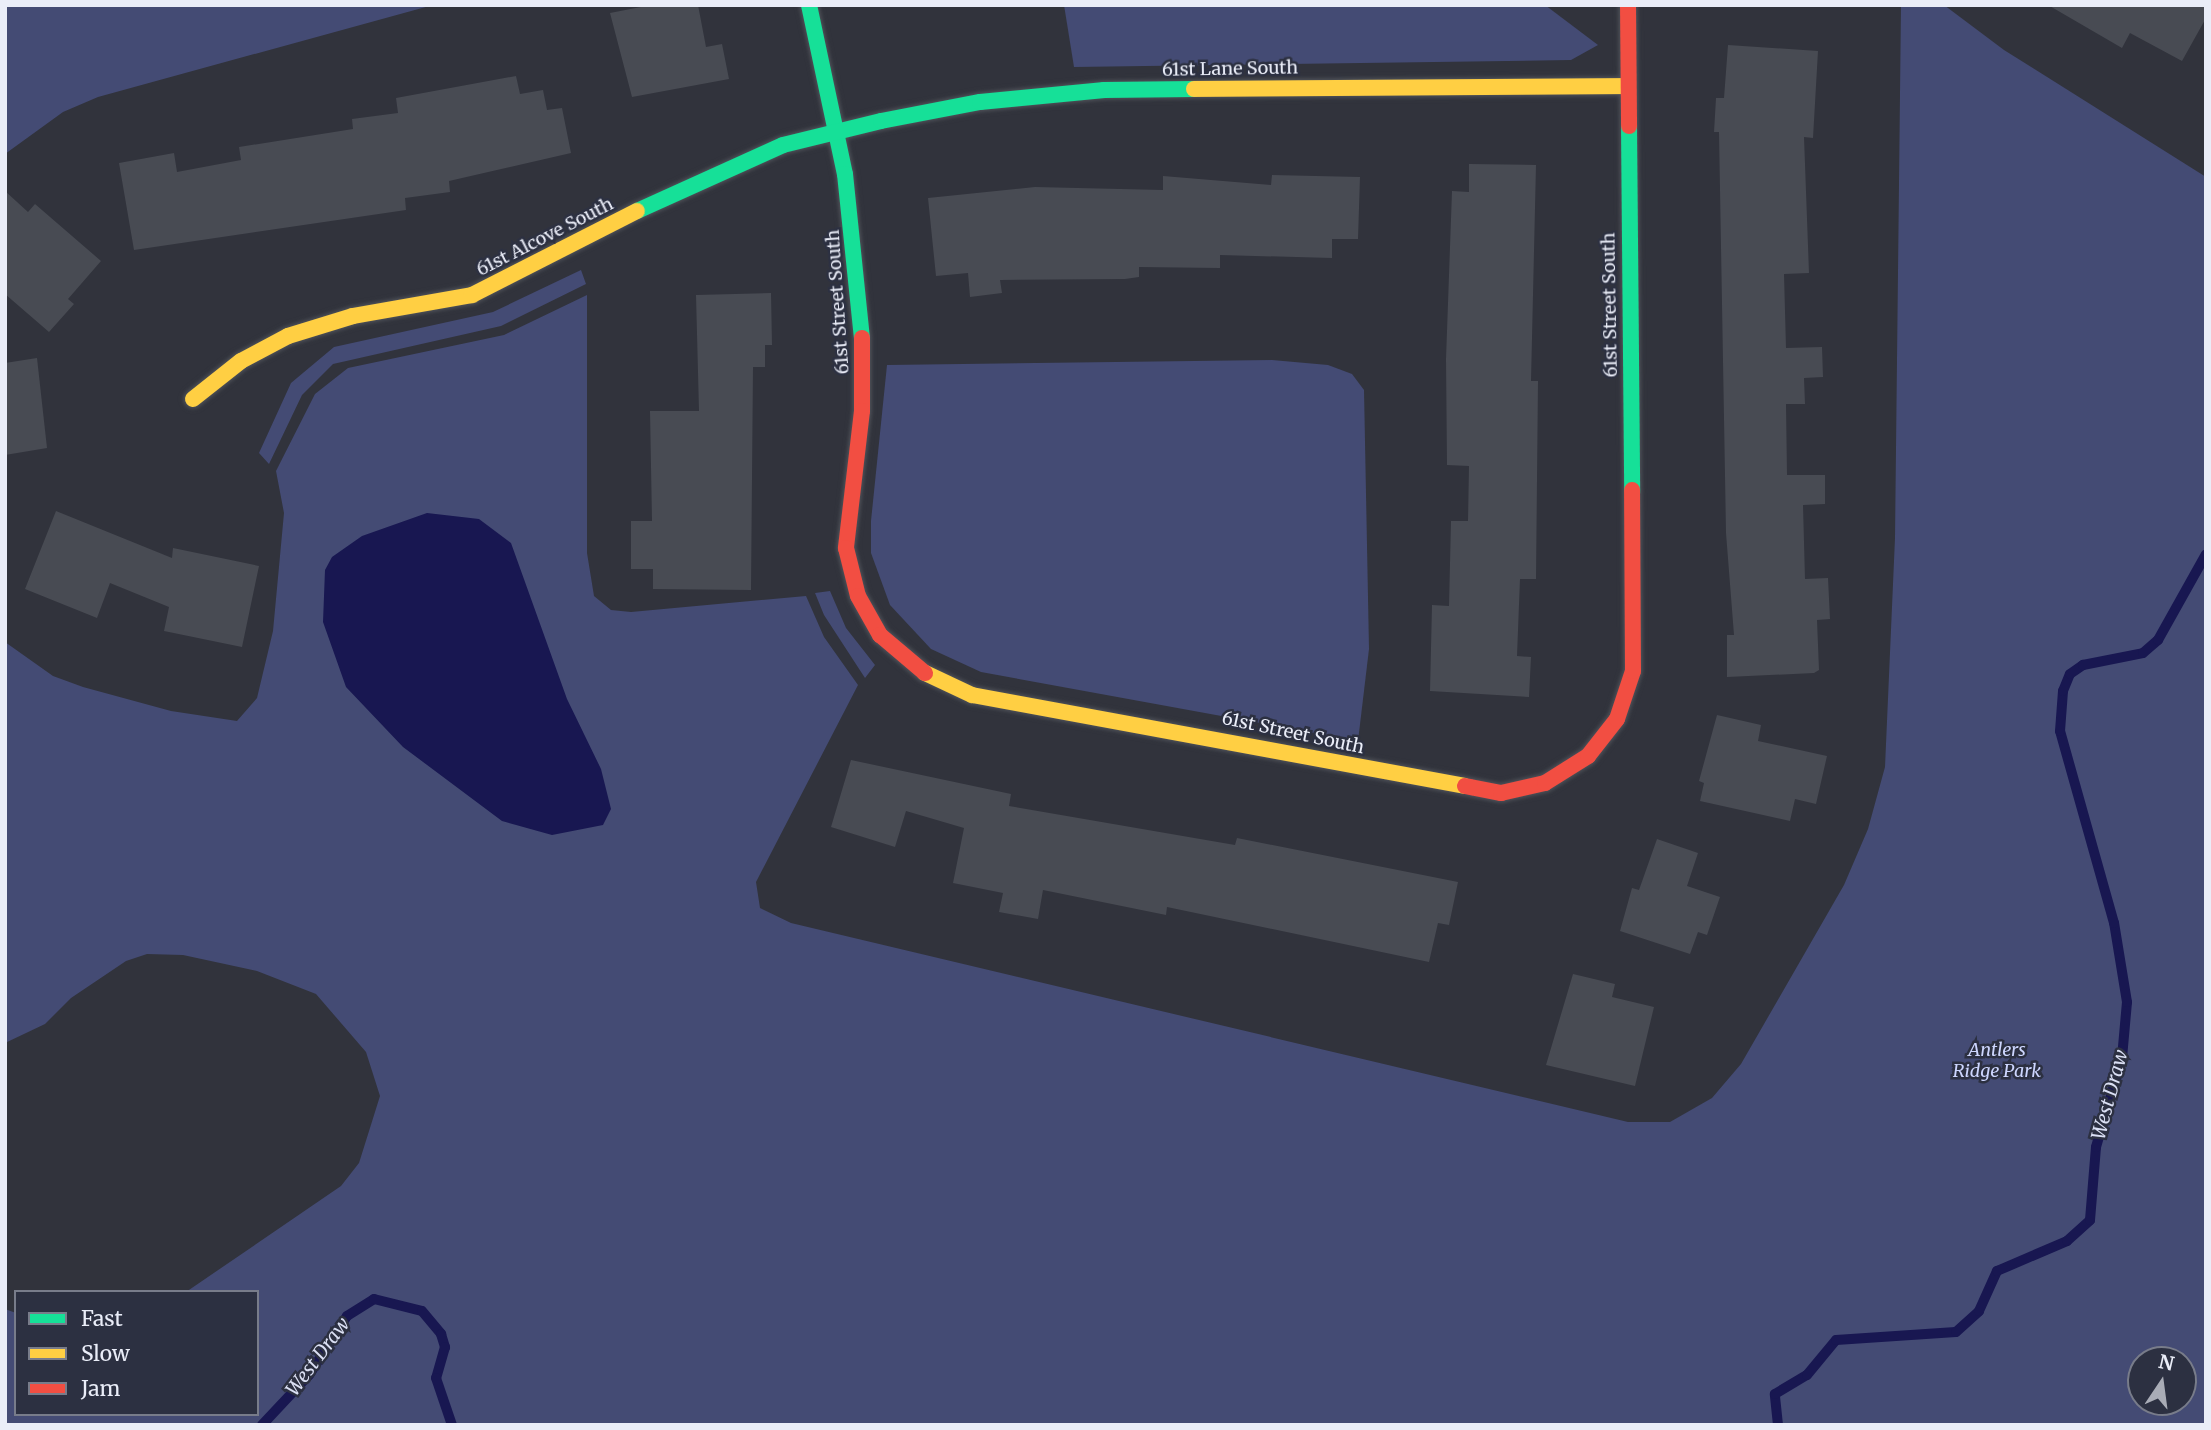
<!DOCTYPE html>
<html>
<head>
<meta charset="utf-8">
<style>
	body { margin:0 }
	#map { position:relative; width:2211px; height:1430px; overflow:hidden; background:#31333c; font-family:Merriweather,serif }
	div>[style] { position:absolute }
	.green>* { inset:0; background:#444b74 }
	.water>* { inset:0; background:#181751 }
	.stream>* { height:10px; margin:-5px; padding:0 5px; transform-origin:5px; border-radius:5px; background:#181751 }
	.building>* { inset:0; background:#484b53 }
	.roads { filter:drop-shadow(0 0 2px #4f5259) drop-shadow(0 0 2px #4f5259) }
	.fast>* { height:16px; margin:-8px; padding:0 8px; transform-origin:8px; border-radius:8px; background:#16e098 }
	.slow>* { height:16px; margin:-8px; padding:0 8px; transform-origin:8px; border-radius:8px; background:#ffcf43 }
	.jam>* { height:16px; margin:-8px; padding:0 8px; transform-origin:8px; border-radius:8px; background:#f24e42 }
	span { translate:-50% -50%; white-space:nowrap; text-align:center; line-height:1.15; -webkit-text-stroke:5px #2c3041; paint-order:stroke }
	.street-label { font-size:18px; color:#eaedf8 }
	.park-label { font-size:18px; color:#cdd6fe; font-style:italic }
	.water-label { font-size:19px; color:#dadff3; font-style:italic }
	.frame { position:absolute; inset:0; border:7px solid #eaedf8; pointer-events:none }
	.legend { position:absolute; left:14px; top:1290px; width:245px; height:126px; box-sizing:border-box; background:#2c3041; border:2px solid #787c8a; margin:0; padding:9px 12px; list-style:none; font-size:21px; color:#eaedf8 }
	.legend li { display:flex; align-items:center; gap:14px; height:35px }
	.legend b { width:35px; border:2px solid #787c8a }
	.north { position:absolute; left:2127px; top:1346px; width:70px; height:70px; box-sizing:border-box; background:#2c3041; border:2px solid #787c8a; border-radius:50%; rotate:13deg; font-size:19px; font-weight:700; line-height:28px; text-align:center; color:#eaedf8 }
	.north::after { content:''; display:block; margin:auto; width:24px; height:32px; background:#a9acb6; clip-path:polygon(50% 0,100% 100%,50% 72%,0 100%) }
</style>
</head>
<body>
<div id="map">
	<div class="green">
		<i style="clip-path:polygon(5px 5px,433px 5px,98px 97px,63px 112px,5px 154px)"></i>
		<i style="clip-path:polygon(1064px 5px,1545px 5px,1598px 45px,1571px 60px,1074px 67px)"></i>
		<i style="clip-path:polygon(evenodd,1901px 5px,1944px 5px,2004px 50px,2206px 177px,2206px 1425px,5px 1425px,5px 1309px,16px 1313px,16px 1414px,257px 1414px,257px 1292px,186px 1292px,341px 1186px,359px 1163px,380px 1096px,366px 1052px,316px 994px,257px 971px,183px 955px,147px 954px,126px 961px,71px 998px,45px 1024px,5px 1043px,5px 642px,53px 676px,83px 687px,171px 711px,237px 721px,257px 698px,273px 631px,284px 513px,276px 471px,315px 394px,348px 368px,504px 335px,587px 295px,587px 553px,594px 596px,611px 610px,631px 612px,806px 596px,824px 637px,858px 685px,756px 882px,760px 908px,791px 923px,1628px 1122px,1670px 1122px,1712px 1098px,1741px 1064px,1844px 885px,1868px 829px,1885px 767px,1895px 538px,1901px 5px,2141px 1360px,2183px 1360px,2183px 1402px,2141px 1402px,2141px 1360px)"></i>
		<i style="clip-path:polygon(581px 270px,586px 284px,501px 326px,333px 364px,302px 395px,269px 464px,259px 453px,291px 383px,334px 347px,493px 312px)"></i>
		<i style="clip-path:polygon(1272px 360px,1328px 365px,1352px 374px,1364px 390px,1369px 649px,1358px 741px,981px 672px,931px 649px,890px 605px,871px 553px,871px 521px,887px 365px)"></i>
		<i style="clip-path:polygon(830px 591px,846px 628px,875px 665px,865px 678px,824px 615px,815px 593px)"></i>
	</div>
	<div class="water">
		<i style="clip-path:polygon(427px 513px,479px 519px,511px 543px,567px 699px,601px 769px,611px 809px,603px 825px,552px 835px,502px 821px,403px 747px,346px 687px,323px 622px,325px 570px,332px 557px,362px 536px)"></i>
	</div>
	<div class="stream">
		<i style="left:262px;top:1425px;width:69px;rotate:-46.8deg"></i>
		<i style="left:309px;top:1375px;width:70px;rotate:-57.2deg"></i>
		<i style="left:347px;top:1316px;width:32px;rotate:-32deg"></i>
		<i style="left:374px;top:1299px;width:49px;rotate:14deg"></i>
		<i style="left:422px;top:1311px;width:30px;rotate:50deg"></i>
		<i style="left:441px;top:1334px;width:14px;rotate:73deg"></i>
		<i style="left:445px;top:1347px;width:32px;rotate:106deg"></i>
		<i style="left:436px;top:1378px;width:50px;rotate:71.2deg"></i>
		<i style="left:1778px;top:1425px;width:31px;rotate:-96deg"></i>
		<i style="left:1775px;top:1394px;width:37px;rotate:-31deg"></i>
		<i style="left:1807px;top:1375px;width:45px;rotate:-50.4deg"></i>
		<i style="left:1836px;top:1340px;width:120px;rotate:-3.8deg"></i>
		<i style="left:1956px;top:1332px;width:31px;rotate:-42deg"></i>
		<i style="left:1979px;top:1311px;width:44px;rotate:-65.8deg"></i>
		<i style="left:1997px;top:1271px;width:76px;rotate:-23.2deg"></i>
		<i style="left:2067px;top:1241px;width:31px;rotate:-42deg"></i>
		<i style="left:2090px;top:1220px;width:73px;rotate:-85.3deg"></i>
		<i style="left:2096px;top:1147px;width:93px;rotate:-73.7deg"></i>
		<i style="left:2122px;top:1058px;width:56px;rotate:-84.9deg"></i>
		<i style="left:2127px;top:1002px;width:80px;rotate:-99.3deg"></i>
		<i style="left:2114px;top:923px;width:199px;rotate:-105.7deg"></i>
		<i style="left:2060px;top:731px;width:40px;rotate:-85.7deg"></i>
		<i style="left:2063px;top:691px;width:18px;rotate:-68deg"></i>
		<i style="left:2070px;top:674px;width:16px;rotate:-35deg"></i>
		<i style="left:2083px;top:665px;width:61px;rotate:-11.3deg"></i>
		<i style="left:2143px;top:653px;width:20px;rotate:-41deg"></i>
		<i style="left:2158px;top:640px;width:98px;rotate:-60.8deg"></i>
	</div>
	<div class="building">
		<i style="clip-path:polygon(651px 5px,698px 5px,706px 47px,722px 44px,729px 79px,632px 97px,610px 13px)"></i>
		<i style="clip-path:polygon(2048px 5px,2206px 5px,2206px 18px,2182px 61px,2130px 33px,2122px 48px)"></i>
		<i style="clip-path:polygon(1728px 45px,1818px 51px,1813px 138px,1804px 137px,1809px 273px,1784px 274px,1786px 348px,1822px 347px,1823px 377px,1804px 378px,1805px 404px,1786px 404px,1787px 475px,1825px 475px,1825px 504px,1803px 505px,1805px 579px,1828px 578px,1830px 619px,1817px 620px,1819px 670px,1814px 673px,1727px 677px,1727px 635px,1734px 635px,1726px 533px,1719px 132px,1714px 132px,1716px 98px,1724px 98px)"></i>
		<i style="clip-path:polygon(516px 76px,520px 94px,543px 90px,547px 110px,562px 108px,571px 153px,449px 181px,450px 192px,405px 198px,406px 210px,134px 250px,119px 163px,174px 153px,177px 172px,241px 160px,239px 147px,353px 129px,352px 119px,398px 113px,396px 98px)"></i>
		<i style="clip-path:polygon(1469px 164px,1536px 165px,1531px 381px,1538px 381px,1536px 579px,1520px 579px,1517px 656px,1531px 657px,1529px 697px,1430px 691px,1432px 605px,1449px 606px,1451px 521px,1468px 521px,1469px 466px,1447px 465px,1446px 359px,1452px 191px,1469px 192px)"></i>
		<i style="clip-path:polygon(1272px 175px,1360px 177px,1358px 239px,1332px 239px,1332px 258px,1220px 255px,1220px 268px,1139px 267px,1139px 277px,1125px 279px,1000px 280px,1002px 293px,970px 297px,968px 273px,936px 276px,928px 198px,1035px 187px,1163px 190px,1163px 176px,1271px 185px)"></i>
		<i style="clip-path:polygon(5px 191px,28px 212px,35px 204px,101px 261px,68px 299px,74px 304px,49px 332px,5px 294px)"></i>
		<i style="clip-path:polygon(771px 293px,772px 345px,765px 345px,765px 367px,753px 367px,751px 590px,653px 589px,653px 569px,631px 569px,631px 521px,652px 521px,650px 411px,699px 411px,696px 295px)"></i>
		<i style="clip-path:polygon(37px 358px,47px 448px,5px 455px,5px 363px)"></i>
		<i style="clip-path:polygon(56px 511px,172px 558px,173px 548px,259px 566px,242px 647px,164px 631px,169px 607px,110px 583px,97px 618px,25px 589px)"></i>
		<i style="clip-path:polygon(1717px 715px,1761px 725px,1758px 741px,1827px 756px,1816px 804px,1795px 799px,1790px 821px,1700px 801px,1704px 783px,1699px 781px)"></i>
		<i style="clip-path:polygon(851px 760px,1011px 794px,1009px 806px,1235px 845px,1237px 838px,1458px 882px,1449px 925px,1438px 923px,1429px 962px,1167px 907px,1166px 915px,1043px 890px,1038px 919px,999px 912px,1003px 893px,953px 883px,964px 828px,906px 811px,895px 847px,831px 827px)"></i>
		<i style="clip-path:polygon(1657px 839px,1698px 853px,1687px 886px,1720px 897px,1707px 935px,1698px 932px,1690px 954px,1620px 931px,1632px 888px,1639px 890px)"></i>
		<i style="clip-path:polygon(1573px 974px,1615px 984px,1612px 997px,1654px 1007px,1635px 1086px,1546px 1065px)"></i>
	</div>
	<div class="roads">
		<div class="fast">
			<i style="left:809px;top:5px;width:173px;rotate:78deg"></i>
			<i style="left:845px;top:174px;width:165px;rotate:84.1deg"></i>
			<i style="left:1629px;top:126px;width:364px;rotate:89.5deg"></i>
			<i style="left:637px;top:211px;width:160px;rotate:-24.3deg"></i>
			<i style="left:783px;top:145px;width:101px;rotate:-13.8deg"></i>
			<i style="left:881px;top:121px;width:101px;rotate:-10.9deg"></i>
			<i style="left:980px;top:102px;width:125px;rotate:-5.5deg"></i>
			<i style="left:1104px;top:90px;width:90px;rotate:-0.6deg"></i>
		</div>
		<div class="slow">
			<i style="left:1194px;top:89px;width:433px;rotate:-0.4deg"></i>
			<i style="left:193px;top:399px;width:61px;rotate:-38.4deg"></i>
			<i style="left:241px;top:361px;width:53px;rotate:-28deg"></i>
			<i style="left:288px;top:336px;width:68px;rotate:-17.1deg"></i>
			<i style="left:353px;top:316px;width:121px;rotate:-10deg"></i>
			<i style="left:472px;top:295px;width:185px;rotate:-27deg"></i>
			<i style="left:925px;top:673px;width:52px;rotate:25.1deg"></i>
			<i style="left:972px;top:695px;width:501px;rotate:10.46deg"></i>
		</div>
		<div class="jam">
			<i style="left:1628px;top:5px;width:121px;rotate:89.5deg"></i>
			<i style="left:862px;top:338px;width:73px;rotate:90deg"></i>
			<i style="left:862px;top:411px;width:138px;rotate:96.7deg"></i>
			<i style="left:846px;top:548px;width:49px;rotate:76deg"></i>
			<i style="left:858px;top:596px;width:45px;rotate:60.6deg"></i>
			<i style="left:880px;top:635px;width:59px;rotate:40.2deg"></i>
			<i style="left:1465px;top:786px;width:37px;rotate:11deg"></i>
			<i style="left:1501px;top:793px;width:45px;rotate:-12.8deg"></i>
			<i style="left:1545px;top:783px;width:51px;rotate:-32.1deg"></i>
			<i style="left:1588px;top:756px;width:47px;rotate:-51.9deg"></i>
			<i style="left:1617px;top:719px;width:51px;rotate:-71.6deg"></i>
			<i style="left:1633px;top:671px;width:181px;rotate:-90.3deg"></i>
		</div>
	</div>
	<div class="street-label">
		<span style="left:1230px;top:69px;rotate:-1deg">61st Lane South</span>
		<span style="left:545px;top:237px;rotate:-27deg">61st Alcove South</span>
		<span style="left:838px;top:302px;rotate:-94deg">61st Street South</span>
		<span style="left:1610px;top:305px;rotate:-91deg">61st Street South</span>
		<span style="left:1293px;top:733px;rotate:12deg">61st Street South</span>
	</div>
	<div class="park-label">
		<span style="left:1997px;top:1061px">Antlers<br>Ridge Park</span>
	</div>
	<div class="water-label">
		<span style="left:2110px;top:1095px;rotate:-75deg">West Draw</span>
		<span style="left:318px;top:1357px;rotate:-53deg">West Draw</span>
	</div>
	<div class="frame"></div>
	<ul class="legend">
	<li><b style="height:9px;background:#16e098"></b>Fast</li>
	<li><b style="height:9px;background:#ffcf43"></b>Slow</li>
	<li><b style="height:9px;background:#f24e42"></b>Jam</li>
	</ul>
	<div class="north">N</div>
</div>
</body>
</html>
